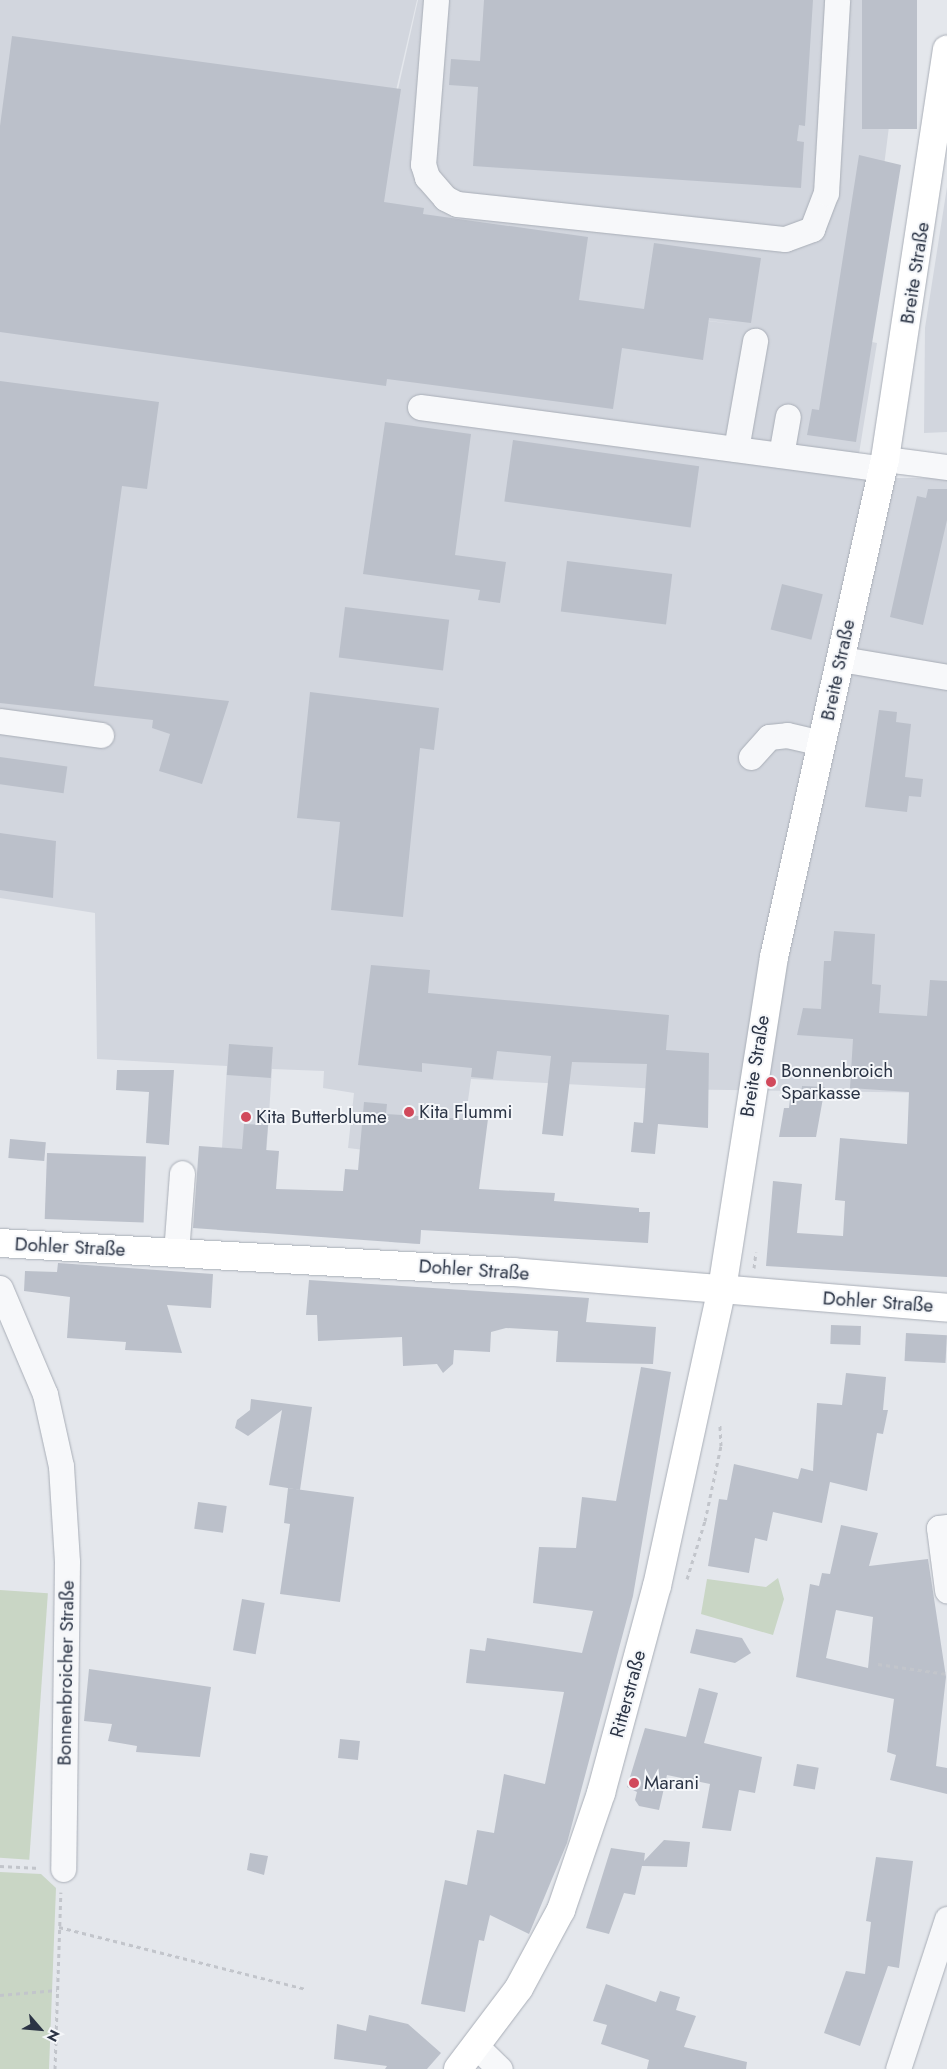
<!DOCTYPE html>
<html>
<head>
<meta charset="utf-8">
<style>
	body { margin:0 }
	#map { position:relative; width:947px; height:2069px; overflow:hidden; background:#e4e7ec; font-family:Jost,sans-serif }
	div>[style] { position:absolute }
	.built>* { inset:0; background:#d2d6de }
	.green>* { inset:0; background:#c9d6c5; transform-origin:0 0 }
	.building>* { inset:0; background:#bbc0ca; transform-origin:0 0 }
	.path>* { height:3px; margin-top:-1.5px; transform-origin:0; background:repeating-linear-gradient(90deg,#c2c5cb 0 4px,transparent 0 8px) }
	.roads { filter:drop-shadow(0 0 1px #a9aeb7) drop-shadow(0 0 1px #a9aeb7) }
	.minor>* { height:25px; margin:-12.5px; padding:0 12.5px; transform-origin:12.5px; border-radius:12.5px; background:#f7f8fa }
	.major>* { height:28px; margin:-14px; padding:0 14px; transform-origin:14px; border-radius:14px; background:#fff }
	.dots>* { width:14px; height:14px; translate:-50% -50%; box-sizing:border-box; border:2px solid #f4f6f9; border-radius:50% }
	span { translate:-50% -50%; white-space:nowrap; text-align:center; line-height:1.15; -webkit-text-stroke:4px #f4f6f9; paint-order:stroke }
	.street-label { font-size:19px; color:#2b3445 }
	.poi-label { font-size:19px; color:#2b3445 }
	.left { translate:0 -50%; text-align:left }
	.north { position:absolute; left:15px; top:2004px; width:50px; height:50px; -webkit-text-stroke:4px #f4f6f9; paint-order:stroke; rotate:117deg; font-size:14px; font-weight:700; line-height:20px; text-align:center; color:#2b3445 }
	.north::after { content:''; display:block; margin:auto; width:18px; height:22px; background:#2b3445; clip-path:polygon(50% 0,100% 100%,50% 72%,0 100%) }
</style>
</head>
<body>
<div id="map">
	<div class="built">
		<i style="clip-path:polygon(0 0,417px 0,353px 276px,740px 325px,357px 273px,418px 0,905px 0,862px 340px,877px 343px,855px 478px,947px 478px,947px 1093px,660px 1089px,471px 1079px,463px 1136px,425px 1167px,420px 1244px,389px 1242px,381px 1152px,348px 1148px,354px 1093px,323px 1088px,324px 1071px,272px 1069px,261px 1233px,217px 1230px,227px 1066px,97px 1059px,95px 913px,0 898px)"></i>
		<i style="clip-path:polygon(947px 187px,947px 432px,924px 433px,925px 328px)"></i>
	</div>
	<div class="green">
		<i style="clip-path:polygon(778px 1578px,784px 1599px,773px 1635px,701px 1614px,707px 1579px,766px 1587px)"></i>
		<i style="left:0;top:1590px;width:48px;height:267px;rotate:4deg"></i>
		<i style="clip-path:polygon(0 1872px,41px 1874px,56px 1888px,49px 2069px,0 2069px)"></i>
	</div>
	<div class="building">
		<i style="clip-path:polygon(484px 0,813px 0,805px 126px,799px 125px,797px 141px,804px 142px,801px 188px,473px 166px,478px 87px,449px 85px,451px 59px,480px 61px)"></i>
		<i style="left:862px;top:0;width:55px;height:129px"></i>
		<i style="clip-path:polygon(12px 36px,401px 89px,384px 202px,424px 208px,423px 214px,588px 237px,579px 300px,644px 309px,654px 243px,761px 258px,751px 323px,709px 318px,703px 360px,622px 348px,613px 409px,387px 379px,386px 386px,0 332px,0 126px)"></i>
		<i style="clip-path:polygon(859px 155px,901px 165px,856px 442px,807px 435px,812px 409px,819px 410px)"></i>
		<i style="clip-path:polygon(0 381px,159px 402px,147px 489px,122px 486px,94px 686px,229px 701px,202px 784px,159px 771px,170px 734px,152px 728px,153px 720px,0 703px)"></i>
		<i style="clip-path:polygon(385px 422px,471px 434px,455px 555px,506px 562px,500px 603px,478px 600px,480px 590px,363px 574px)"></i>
		<i style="left:513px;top:440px;width:188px;height:62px;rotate:8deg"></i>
		<i style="clip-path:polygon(928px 489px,947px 489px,947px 520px,923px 625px,890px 617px,917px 496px,926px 498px)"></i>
		<i style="left:567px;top:561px;width:106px;height:51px;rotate:7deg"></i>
		<i style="left:782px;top:584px;width:42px;height:47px;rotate:14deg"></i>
		<i style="left:345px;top:607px;width:105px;height:51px;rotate:7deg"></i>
		<i style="clip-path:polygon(310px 692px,439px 708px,434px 750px,420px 748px,403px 917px,331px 910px,340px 822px,297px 818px)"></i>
		<i style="clip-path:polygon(879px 710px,897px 712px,896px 722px,911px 724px,905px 777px,923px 779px,921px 797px,909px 796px,907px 812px,865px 807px)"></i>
		<i style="left:0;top:757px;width:68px;height:27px;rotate:8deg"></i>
		<i style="clip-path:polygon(0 833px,56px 841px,53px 898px,0 890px)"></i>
		<i style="clip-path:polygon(834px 931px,875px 934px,872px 984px,881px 985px,879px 1013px,927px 1016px,930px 980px,947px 981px,947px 1277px,766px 1266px,773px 1181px,802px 1184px,797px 1233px,843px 1236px,845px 1201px,835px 1200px,840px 1138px,907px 1144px,909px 1092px,850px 1088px,853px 1039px,797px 1035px,803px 1008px,821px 1009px,824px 961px,831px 961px)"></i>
		<i style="clip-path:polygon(371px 965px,430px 970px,428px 993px,669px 1015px,666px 1050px,709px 1053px,708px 1128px,658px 1124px,655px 1154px,631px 1152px,634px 1122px,653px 1124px,643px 1123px,647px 1064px,572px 1062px,563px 1136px,542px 1134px,551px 1056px,497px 1051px,493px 1079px,471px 1077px,472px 1068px,422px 1063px,422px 1072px,358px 1065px)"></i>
		<i style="left:229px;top:1044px;width:44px;height:31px;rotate:4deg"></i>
		<i style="clip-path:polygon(117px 1070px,174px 1070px,169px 1145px,146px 1143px,149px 1092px,116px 1090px)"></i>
		<i style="clip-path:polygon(802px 1086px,825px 1087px,816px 1137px,779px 1137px,784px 1108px,789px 1108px,790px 1099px,801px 1100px)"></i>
		<i style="clip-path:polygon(364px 1102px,387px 1104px,386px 1114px,465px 1119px,467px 1109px,489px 1111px,479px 1189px,555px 1193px,554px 1201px,639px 1208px,639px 1212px,650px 1212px,648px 1243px,421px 1230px,420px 1244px,193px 1228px,199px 1146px,242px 1149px,244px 1124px,268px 1125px,266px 1150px,279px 1151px,276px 1189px,343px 1191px,345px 1169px,358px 1170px)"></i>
		<i style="left:10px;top:1139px;width:36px;height:19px;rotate:5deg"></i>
		<i style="left:47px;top:1153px;width:99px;height:66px;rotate:2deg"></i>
		<i style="clip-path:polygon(58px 1263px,213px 1274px,211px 1308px,167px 1305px,182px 1353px,125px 1350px,126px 1342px,67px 1338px,70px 1297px,24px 1291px,25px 1271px,57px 1272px)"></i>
		<i style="clip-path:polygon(309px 1280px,589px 1298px,586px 1322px,656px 1327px,653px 1364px,556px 1362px,558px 1331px,506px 1328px,491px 1332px,490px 1352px,454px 1350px,453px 1364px,443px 1373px,437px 1364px,403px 1366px,402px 1337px,318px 1341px,317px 1315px,306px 1315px)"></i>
		<i style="left:831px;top:1325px;width:30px;height:19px;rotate:2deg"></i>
		<i style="left:906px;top:1333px;width:41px;height:28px;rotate:3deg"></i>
		<i style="clip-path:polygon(641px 1367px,671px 1372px,633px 1596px,567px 1843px,529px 1934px,490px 1915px,484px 1941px,479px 1940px,465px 2012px,421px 2004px,445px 1880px,467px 1885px,477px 1830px,494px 1833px,504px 1774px,545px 1784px,564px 1692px,466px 1683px,470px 1649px,485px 1651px,487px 1638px,582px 1653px,593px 1611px,533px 1603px,539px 1547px,576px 1548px,582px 1497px,616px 1501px)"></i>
		<i style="clip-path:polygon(846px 1373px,886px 1377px,883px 1410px,888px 1410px,883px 1434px,877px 1433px,867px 1491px,830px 1482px,822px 1523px,773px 1512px,767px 1541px,755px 1538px,749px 1573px,708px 1566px,719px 1499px,727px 1500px,734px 1464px,798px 1479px,801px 1468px,813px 1471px,817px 1403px,842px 1405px)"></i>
		<i style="clip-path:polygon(251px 1399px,312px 1407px,300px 1490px,269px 1485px,282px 1410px,248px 1436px,235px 1428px,237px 1420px,250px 1410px)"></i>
		<i style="clip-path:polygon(288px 1488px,354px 1497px,340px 1602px,280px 1594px,290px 1524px,284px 1523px)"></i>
		<i style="left:198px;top:1502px;width:29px;height:27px;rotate:8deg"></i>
		<i style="clip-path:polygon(evenodd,841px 1525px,878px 1533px,869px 1566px,928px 1559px,946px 1677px,936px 1766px,947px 1768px,947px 1794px,890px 1780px,896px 1755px,887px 1752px,894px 1699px,796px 1677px,810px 1584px,819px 1586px,822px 1573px,830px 1574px,841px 1525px,836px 1610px,873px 1617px,868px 1668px,826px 1658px,836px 1610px)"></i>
		<i style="left:242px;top:1599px;width:23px;height:52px;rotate:10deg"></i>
		<i style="clip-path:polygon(696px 1629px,742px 1638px,751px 1653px,735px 1663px,690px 1653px)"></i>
		<i style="clip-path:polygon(89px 1669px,211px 1687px,200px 1757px,136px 1752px,137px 1746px,108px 1741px,112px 1724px,84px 1721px)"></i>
		<i style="clip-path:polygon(699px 1688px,718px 1693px,704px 1743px,762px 1757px,755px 1793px,739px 1790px,731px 1831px,702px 1828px,710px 1784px,667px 1775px,659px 1810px,639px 1806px,635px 1800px,637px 1792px,627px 1787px,645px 1728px,686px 1737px)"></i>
		<i style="left:340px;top:1739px;width:20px;height:19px;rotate:6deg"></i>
		<i style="left:797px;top:1764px;width:22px;height:22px;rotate:10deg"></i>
		<i style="clip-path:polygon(664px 1840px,690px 1842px,687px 1867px,642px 1866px,635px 1895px,624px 1893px,609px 1934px,586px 1928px,611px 1848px,645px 1853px,644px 1861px)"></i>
		<i style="clip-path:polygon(250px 1853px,268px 1856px,264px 1875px,247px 1870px)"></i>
		<i style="clip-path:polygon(876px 1857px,913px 1861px,899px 1968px,888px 1966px,860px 2046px,824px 2033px,846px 1971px,865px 1974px,871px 1922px,866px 1921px)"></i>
		<i style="clip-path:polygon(606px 1984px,656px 2002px,660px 1991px,680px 1997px,676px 2010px,696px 2016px,684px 2047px,747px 2062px,746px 2069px,647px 2069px,649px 2060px,601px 2044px,607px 2025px,593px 2021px)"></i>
		<i style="clip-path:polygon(369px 2015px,408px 2024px,441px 2053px,427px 2069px,385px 2069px,387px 2066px,334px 2059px,337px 2024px,366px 2031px)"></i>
	</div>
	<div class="path">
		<i style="left:754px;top:1268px;width:16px;rotate:-83deg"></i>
		<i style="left:687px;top:1579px;width:61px;rotate:-72.8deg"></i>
		<i style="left:705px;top:1521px;width:77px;rotate:-78deg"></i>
		<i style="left:721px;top:1446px;width:22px;rotate:-93deg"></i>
		<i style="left:878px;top:1664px;width:70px;rotate:8.2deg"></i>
		<i style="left:0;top:1866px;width:40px;rotate:2.9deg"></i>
		<i style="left:59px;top:1927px;width:254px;rotate:14.1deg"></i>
		<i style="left:0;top:1995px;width:57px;rotate:-5deg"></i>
		<i style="left:55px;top:2069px;width:177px;rotate:-88.1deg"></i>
	</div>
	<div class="roads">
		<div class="minor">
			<i style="left:436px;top:0;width:165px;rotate:94.5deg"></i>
			<i style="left:423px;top:164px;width:14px;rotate:73deg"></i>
			<i style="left:427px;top:177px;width:28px;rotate:49deg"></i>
			<i style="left:445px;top:198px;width:13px;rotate:27deg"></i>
			<i style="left:457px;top:204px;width:330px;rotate:6.1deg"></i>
			<i style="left:785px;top:239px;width:29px;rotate:-20deg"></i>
			<i style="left:812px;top:229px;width:39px;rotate:-69deg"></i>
			<i style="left:826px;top:193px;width:193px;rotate:-86.7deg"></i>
			<i style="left:420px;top:407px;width:467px;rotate:7.6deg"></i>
			<i style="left:736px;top:449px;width:110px;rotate:-80deg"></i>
			<i style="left:781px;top:455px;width:39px;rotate:-80deg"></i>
			<i style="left:885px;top:459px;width:63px;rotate:7.4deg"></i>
			<i style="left:841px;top:659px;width:108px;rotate:9.6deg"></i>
			<i style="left:0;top:721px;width:102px;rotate:7.9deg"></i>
			<i style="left:751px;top:757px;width:27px;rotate:-48deg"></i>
			<i style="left:769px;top:737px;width:18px;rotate:-6deg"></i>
			<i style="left:787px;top:735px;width:36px;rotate:13deg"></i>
			<i style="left:176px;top:1253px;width:80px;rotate:-85.7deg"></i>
			<i style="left:0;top:1288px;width:115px;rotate:67deg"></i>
			<i style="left:45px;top:1394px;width:74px;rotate:77.5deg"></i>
			<i style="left:61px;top:1466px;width:96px;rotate:86.4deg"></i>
			<i style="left:67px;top:1562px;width:307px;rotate:90.7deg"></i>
			<i style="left:947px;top:1527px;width:8px;rotate:173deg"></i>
			<i style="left:939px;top:1528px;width:63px;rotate:82.6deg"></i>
			<i style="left:476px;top:2046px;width:33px;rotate:44deg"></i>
			<i style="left:898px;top:2069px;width:158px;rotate:-71.9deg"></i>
		</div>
		<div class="major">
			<i style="left:0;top:1243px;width:514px;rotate:3.24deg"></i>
			<i style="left:513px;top:1272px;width:435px;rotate:4.7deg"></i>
			<i style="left:458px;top:2069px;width:101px;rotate:-53deg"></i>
			<i style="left:519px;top:1988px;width:89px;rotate:-61.7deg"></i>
			<i style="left:561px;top:1910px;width:124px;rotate:-71.1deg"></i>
			<i style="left:601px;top:1793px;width:214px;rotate:-74.9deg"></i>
			<i style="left:657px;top:1586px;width:304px;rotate:-77.7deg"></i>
			<i style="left:722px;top:1289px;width:336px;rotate:-81.1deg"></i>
			<i style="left:774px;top:957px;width:510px;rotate:-77.43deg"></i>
			<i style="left:885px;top:459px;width:414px;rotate:-81.4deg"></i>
		</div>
	</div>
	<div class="dots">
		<i style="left:771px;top:1082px;background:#d1495b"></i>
		<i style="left:409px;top:1112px;background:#d1495b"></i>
		<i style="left:246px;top:1117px;background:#d1495b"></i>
		<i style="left:634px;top:1783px;background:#d1495b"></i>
	</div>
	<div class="street-label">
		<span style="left:915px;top:273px;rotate:-81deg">Breite Straße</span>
		<span style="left:838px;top:670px;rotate:-78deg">Breite Straße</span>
		<span style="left:755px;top:1066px;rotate:-81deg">Breite Straße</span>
		<span style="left:70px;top:1247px;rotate:3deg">Dohler Straße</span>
		<span style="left:474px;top:1270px;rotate:4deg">Dohler Straße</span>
		<span style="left:878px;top:1302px;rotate:4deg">Dohler Straße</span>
		<span style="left:66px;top:1673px;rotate:-89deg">Bonnenbroicher Straße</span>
		<span style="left:628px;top:1694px;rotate:-75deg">Ritterstraße</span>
	</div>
	<div class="poi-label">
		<span class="left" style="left:781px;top:1082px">Bonnenbroich<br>Sparkasse</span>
		<span class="left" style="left:419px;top:1112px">Kita Flummi</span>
		<span class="left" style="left:256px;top:1117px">Kita Butterblume</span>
		<span class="left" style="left:644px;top:1783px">Marani</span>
	</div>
	<div class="north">N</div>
</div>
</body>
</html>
